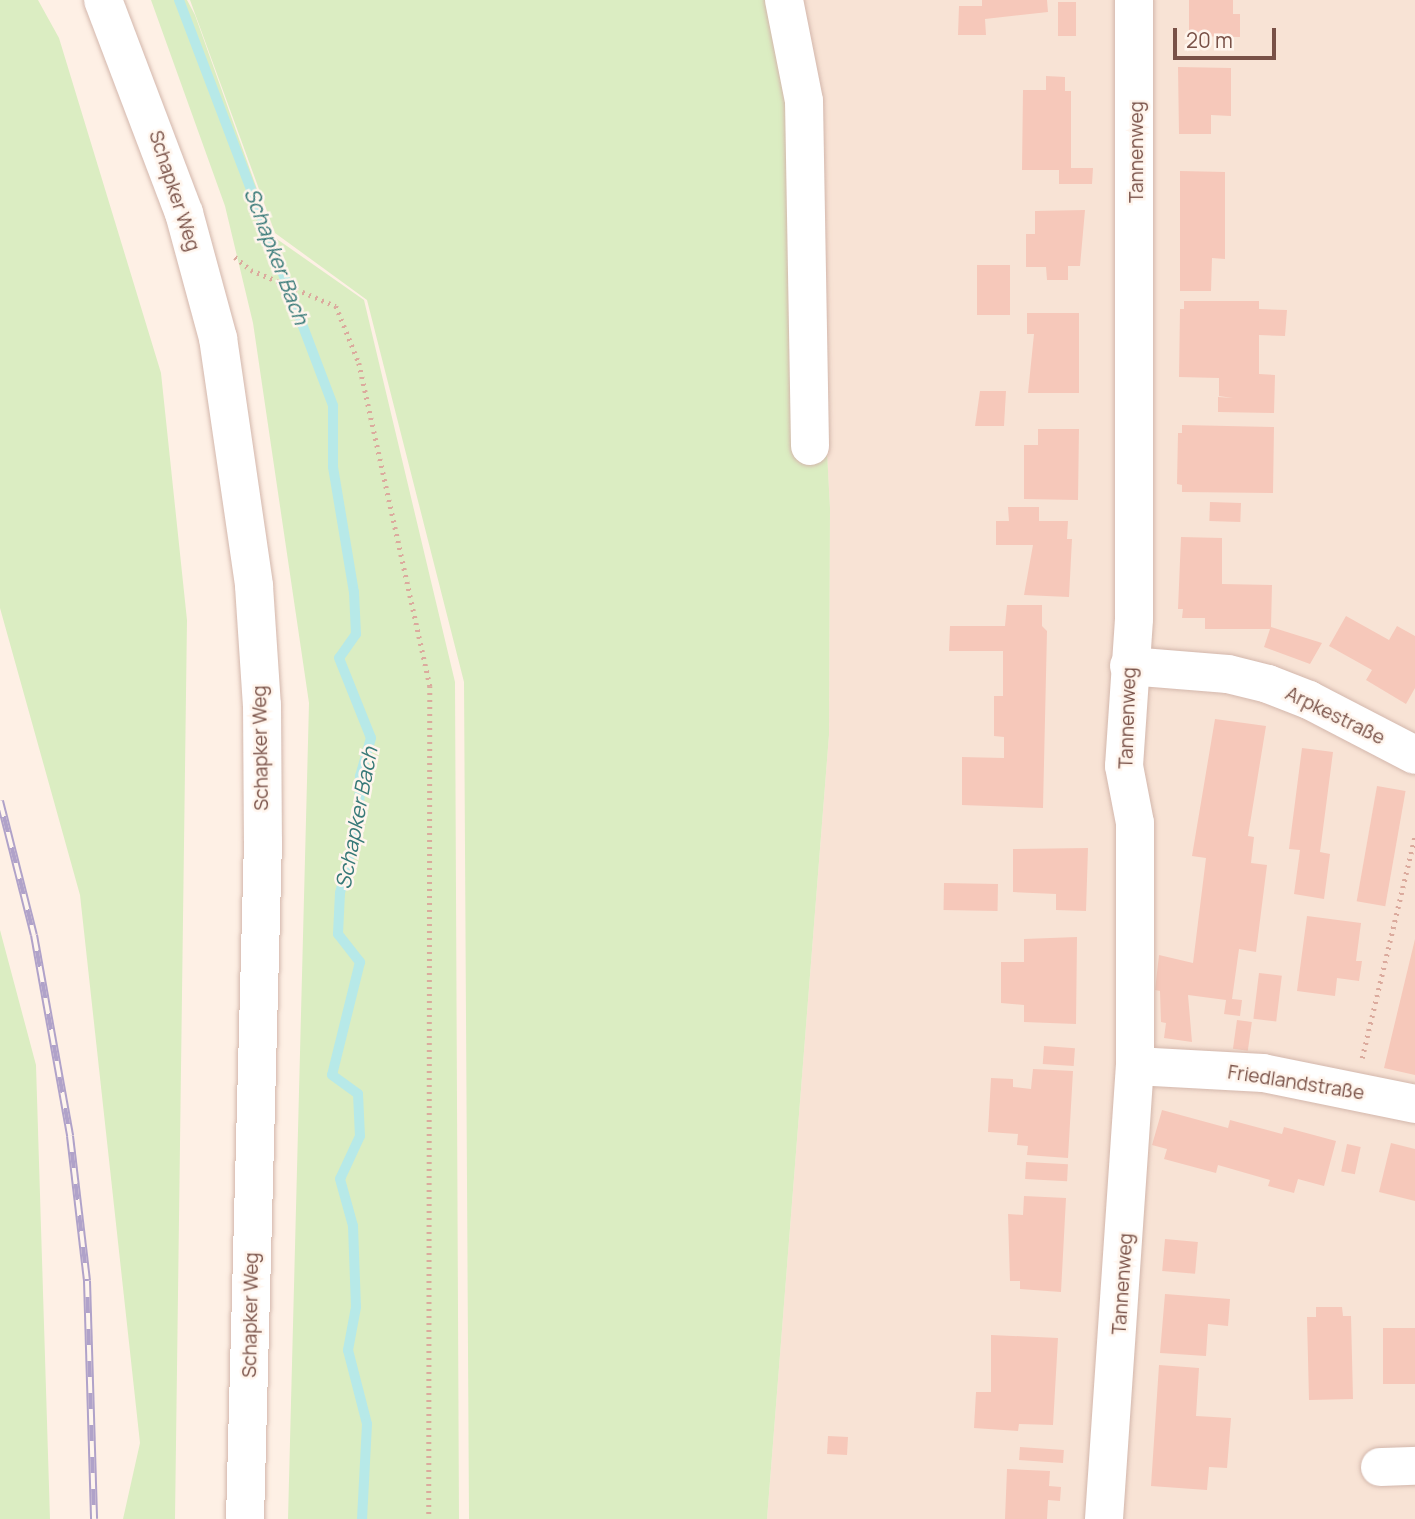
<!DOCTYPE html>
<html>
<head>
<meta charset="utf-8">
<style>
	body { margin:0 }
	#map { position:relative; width:1415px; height:1519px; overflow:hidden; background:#fef0e5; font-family:Manrope,sans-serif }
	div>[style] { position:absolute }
	.residential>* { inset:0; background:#f8e3d5 }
	.green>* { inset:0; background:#dbedc2 }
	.stream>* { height:10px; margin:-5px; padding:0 5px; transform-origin:5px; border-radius:5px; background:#b7e9e8 }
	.building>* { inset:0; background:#f6c8ba; transform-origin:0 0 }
	.path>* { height:4.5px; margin-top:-2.25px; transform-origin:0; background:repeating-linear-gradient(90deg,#dbaa9d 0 2px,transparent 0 7px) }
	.roads { filter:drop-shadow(0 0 2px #d3b7ac) drop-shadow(0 0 2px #d3b7ac) }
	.minor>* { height:38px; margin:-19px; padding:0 19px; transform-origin:19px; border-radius:19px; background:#fff }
	.rail>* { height:8px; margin-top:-4px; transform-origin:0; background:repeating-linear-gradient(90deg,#fff5ed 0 16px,#b0a2c9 0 32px); box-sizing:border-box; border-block:2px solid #b0a2c9 }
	span { translate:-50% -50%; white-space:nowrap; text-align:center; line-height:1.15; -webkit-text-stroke:5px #fff5ed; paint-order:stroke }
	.street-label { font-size:19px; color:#795147 }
	.water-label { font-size:21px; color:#377978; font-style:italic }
	.scale { position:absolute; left:1173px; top:28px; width:103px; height:32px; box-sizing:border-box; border:4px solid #795147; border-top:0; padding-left:9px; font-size:21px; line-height:24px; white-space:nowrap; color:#795147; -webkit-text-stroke:5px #fff5ed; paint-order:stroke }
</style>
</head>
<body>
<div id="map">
	<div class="residential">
		<i style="clip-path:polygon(803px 0,1415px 0,1415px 1519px,767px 1519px,829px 735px,830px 508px)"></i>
	</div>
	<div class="green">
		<i style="clip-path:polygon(0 0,38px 0,59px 38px,161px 373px,187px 620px,175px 1519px,123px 1519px,140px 1443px,80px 895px,0 608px)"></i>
		<i style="clip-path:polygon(151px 0,187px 0,195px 15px,274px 237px,364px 300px,455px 682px,459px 1519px,288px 1519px,309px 703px,253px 323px,225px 206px)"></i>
		<i style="clip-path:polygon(190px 0,803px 0,830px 508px,829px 735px,767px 1519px,469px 1519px,464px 682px,367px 300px,275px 233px)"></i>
		<i style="clip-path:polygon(0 930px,36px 1065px,50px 1519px,0 1519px)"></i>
	</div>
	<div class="stream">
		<i style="left:179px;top:0;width:434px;rotate:69.2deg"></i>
		<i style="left:333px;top:406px;width:61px;rotate:90deg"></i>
		<i style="left:333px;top:467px;width:127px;rotate:80.5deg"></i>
		<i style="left:354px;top:592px;width:42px;rotate:87.3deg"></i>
		<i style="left:356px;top:634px;width:29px;rotate:125deg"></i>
		<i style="left:339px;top:658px;width:86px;rotate:68.2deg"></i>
		<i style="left:371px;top:738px;width:40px;rotate:106deg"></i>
		<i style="left:360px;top:776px;width:42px;rotate:91.4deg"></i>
		<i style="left:359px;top:818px;width:77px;rotate:104.2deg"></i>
		<i style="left:340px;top:893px;width:41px;rotate:92.8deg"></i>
		<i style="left:338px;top:934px;width:36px;rotate:52deg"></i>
		<i style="left:360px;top:962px;width:116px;rotate:103.9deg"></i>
		<i style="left:332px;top:1075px;width:32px;rotate:36deg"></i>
		<i style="left:358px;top:1094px;width:42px;rotate:87.3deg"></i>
		<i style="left:360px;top:1136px;width:47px;rotate:114.9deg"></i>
		<i style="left:340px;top:1179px;width:49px;rotate:74.5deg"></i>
		<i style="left:353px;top:1226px;width:81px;rotate:87.9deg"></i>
		<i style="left:356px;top:1307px;width:44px;rotate:100.5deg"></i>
		<i style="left:348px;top:1350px;width:76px;rotate:75.6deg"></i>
		<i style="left:367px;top:1424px;width:95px;rotate:93deg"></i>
	</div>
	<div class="building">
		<i style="clip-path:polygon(982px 0,1047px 0,1048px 12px,985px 19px,986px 35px,958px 35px,959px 6px,982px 6px)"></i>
		<i style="clip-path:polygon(1189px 0,1233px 0,1233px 14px,1240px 14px,1240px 37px,1189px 36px)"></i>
		<i style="left:1076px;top:2px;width:34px;height:18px;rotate:90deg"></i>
		<i style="clip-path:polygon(1178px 67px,1231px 68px,1231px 116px,1211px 115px,1211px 134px,1179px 134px)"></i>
		<i style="clip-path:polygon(1046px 76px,1065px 77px,1065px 91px,1071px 91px,1071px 168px,1093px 168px,1092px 184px,1059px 184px,1059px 170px,1022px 170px,1023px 90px,1046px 90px)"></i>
		<i style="clip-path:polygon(1180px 171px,1225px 172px,1225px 259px,1212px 258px,1211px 291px,1180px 291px)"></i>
		<i style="clip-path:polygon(1085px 210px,1080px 266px,1068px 266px,1068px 280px,1047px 280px,1046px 267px,1026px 267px,1026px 234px,1035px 234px,1035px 211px)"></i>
		<i style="left:977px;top:265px;width:33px;height:50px"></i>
		<i style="clip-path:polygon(1184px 301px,1259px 301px,1259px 309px,1287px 310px,1285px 336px,1259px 335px,1259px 374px,1275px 375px,1274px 413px,1218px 412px,1218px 397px,1233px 398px,1219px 396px,1219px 378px,1179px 377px,1180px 309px,1184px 309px)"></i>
		<i style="clip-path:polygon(1027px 313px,1079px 313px,1079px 393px,1028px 393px,1034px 334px,1027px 334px)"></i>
		<i style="clip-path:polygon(980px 391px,1006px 391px,1004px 426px,975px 426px)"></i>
		<i style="clip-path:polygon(1182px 425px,1274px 427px,1273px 493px,1182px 492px,1182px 485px,1177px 484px,1178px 433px,1182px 433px)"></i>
		<i style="clip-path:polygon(1038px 429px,1079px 429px,1078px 500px,1024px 499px,1024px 445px,1038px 445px)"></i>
		<i style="left:1210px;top:502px;width:31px;height:19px;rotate:2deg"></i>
		<i style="clip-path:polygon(1008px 507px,1039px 507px,1039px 521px,1068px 521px,1067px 539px,1072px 539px,1069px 597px,1024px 595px,1033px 545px,996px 545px,996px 521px,1009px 521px)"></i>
		<i style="clip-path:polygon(1181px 537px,1222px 538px,1222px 584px,1272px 585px,1271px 627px,1322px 643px,1310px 664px,1264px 647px,1270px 629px,1205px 629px,1205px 618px,1182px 618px,1183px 609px,1178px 609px)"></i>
		<i style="clip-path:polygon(1007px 605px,1042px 605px,1042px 626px,1047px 631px,1043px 808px,962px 805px,962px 757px,1004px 758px,1004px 737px,994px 736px,994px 696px,1003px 696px,1003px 651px,949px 651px,950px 626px,1005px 626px)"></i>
		<i style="clip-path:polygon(1346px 616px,1389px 640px,1397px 626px,1415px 636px,1415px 688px,1406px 704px,1366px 680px,1372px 670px,1329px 646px)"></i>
		<i style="clip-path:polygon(1215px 719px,1266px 726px,1248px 836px,1254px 837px,1251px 863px,1267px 865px,1256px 952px,1239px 949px,1232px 999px,1242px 1000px,1240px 1016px,1224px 1014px,1226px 1000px,1188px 995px,1192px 1042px,1164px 1038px,1166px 1023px,1161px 1022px,1160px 991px,1155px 990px,1159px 955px,1193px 963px,1206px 858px,1192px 856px)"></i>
		<i style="clip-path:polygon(1302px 748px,1333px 752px,1320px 852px,1330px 854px,1324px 899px,1294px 894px,1300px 850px,1289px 849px)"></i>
		<i style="left:1377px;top:786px;width:29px;height:117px;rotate:10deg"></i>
		<i style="clip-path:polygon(1088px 848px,1086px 911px,1056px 910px,1056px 894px,1013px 892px,1013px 849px)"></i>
		<i style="left:944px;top:883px;width:54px;height:27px;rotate:1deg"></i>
		<i style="clip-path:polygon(1307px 916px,1361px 923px,1356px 961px,1362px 961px,1359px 981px,1337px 978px,1335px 996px,1297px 991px)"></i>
		<i style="clip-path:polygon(1077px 937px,1076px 1024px,1024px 1022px,1024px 1005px,1001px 1003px,1001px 962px,1024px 962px,1024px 939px)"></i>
		<i style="clip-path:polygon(1415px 939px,1415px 1075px,1384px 1068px)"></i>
		<i style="left:1259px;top:973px;width:23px;height:46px;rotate:7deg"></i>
		<i style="left:1237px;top:1020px;width:15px;height:29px;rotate:8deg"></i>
		<i style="left:1044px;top:1046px;width:31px;height:18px;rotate:4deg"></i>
		<i style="clip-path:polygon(1033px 1069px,1073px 1071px,1068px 1158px,1027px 1155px,1028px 1146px,1017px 1145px,1018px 1134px,988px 1132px,991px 1078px,1013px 1079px,1013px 1087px,1031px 1089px)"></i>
		<i style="clip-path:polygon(1162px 1110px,1228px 1128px,1230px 1120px,1282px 1134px,1284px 1127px,1336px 1141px,1324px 1186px,1298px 1179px,1294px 1193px,1268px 1186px,1270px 1180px,1218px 1165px,1216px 1173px,1164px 1159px,1167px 1149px,1152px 1145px)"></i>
		<i style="clip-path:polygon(1391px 1143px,1415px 1149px,1415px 1201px,1379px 1192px)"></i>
		<i style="left:1347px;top:1144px;width:14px;height:28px;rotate:12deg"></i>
		<i style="left:1026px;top:1162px;width:42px;height:17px;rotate:3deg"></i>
		<i style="clip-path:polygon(1024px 1196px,1066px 1198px,1061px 1292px,1020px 1289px,1020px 1281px,1010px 1281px,1008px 1214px,1023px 1215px)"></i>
		<i style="left:1165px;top:1239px;width:33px;height:32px;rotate:5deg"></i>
		<i style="clip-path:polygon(1165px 1294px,1230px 1299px,1228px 1326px,1208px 1324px,1206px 1356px,1160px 1353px)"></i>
		<i style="clip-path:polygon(1316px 1307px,1342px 1307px,1343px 1316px,1351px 1316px,1353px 1399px,1309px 1400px,1307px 1317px,1316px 1317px)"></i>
		<i style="left:1383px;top:1328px;width:32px;height:56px"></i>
		<i style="clip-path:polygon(991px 1335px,1058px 1338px,1053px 1425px,1019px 1424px,1018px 1431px,974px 1428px,976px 1392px,991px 1392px)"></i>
		<i style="clip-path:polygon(1159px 1365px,1199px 1368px,1196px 1416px,1231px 1418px,1227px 1468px,1209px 1467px,1207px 1490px,1151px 1486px)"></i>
		<i style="left:828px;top:1436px;width:20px;height:18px;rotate:3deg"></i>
		<i style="left:1020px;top:1447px;width:44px;height:13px;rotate:4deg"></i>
		<i style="clip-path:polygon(1007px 1469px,1050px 1471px,1049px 1486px,1061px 1487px,1060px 1501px,1048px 1500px,1047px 1519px,1005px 1519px)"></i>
	</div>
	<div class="path">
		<i style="left:235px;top:257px;width:21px;rotate:39deg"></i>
		<i style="left:251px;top:270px;width:92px;rotate:23deg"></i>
		<i style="left:336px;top:306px;width:61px;rotate:68deg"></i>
		<i style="left:359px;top:363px;width:331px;rotate:77.6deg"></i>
		<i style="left:430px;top:686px;width:833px;rotate:90.07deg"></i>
		<i style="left:1362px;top:1058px;width:229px;rotate:-76.6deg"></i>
	</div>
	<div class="roads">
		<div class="minor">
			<i style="left:103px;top:0;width:228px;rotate:69.2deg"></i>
			<i style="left:184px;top:213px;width:130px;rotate:74.8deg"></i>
			<i style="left:218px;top:338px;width:251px;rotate:81.7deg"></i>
			<i style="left:254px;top:586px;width:119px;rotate:86.2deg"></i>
			<i style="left:262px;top:705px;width:136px;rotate:89.6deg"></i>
			<i style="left:263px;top:841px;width:678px;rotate:91.52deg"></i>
			<i style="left:784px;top:0;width:103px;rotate:78.8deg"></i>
			<i style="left:804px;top:101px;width:345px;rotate:89deg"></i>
			<i style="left:1129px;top:666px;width:99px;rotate:4.6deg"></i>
			<i style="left:1228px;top:674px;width:41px;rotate:14deg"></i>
			<i style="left:1268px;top:684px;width:44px;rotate:21.3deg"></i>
			<i style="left:1309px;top:700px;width:119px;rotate:27.4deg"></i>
			<i style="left:1135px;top:1066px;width:128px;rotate:3.1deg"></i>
			<i style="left:1263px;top:1073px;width:155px;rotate:11.5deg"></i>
			<i style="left:1380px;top:1467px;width:35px;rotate:-2deg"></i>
			<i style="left:1104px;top:1519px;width:454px;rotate:-86.1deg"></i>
			<i style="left:1135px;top:1066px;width:243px;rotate:-90deg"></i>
			<i style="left:1135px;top:823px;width:58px;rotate:-100.9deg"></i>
			<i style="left:1124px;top:766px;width:147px;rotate:-86.1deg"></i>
			<i style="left:1134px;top:619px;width:619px;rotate:-90deg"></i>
		</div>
	</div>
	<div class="rail">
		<i style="left:0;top:801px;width:138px;rotate:75.8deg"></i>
		<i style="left:34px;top:935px;width:204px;rotate:79.8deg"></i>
		<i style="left:70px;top:1136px;width:146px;rotate:83.3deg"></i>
		<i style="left:87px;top:1281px;width:238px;rotate:88.3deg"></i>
	</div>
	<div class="street-label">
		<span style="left:1137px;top:152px;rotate:-90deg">Tannenweg</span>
		<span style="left:174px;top:191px;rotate:72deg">Schapker Weg</span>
		<span style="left:1335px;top:716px;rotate:26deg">Arpkestraße</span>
		<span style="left:1128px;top:718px;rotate:-88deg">Tannenweg</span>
		<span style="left:261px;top:748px;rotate:-91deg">Schapker Weg</span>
		<span style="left:1296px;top:1083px;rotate:9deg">Friedlandstraße</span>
		<span style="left:1123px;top:1284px;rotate:-86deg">Tannenweg</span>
		<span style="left:251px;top:1315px;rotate:-89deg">Schapker Weg</span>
	</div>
	<div class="water-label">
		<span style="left:277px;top:256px;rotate:69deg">Schapker Bach</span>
		<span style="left:356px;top:818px;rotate:-79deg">Schapker Bach</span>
	</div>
	<div class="scale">20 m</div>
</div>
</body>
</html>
